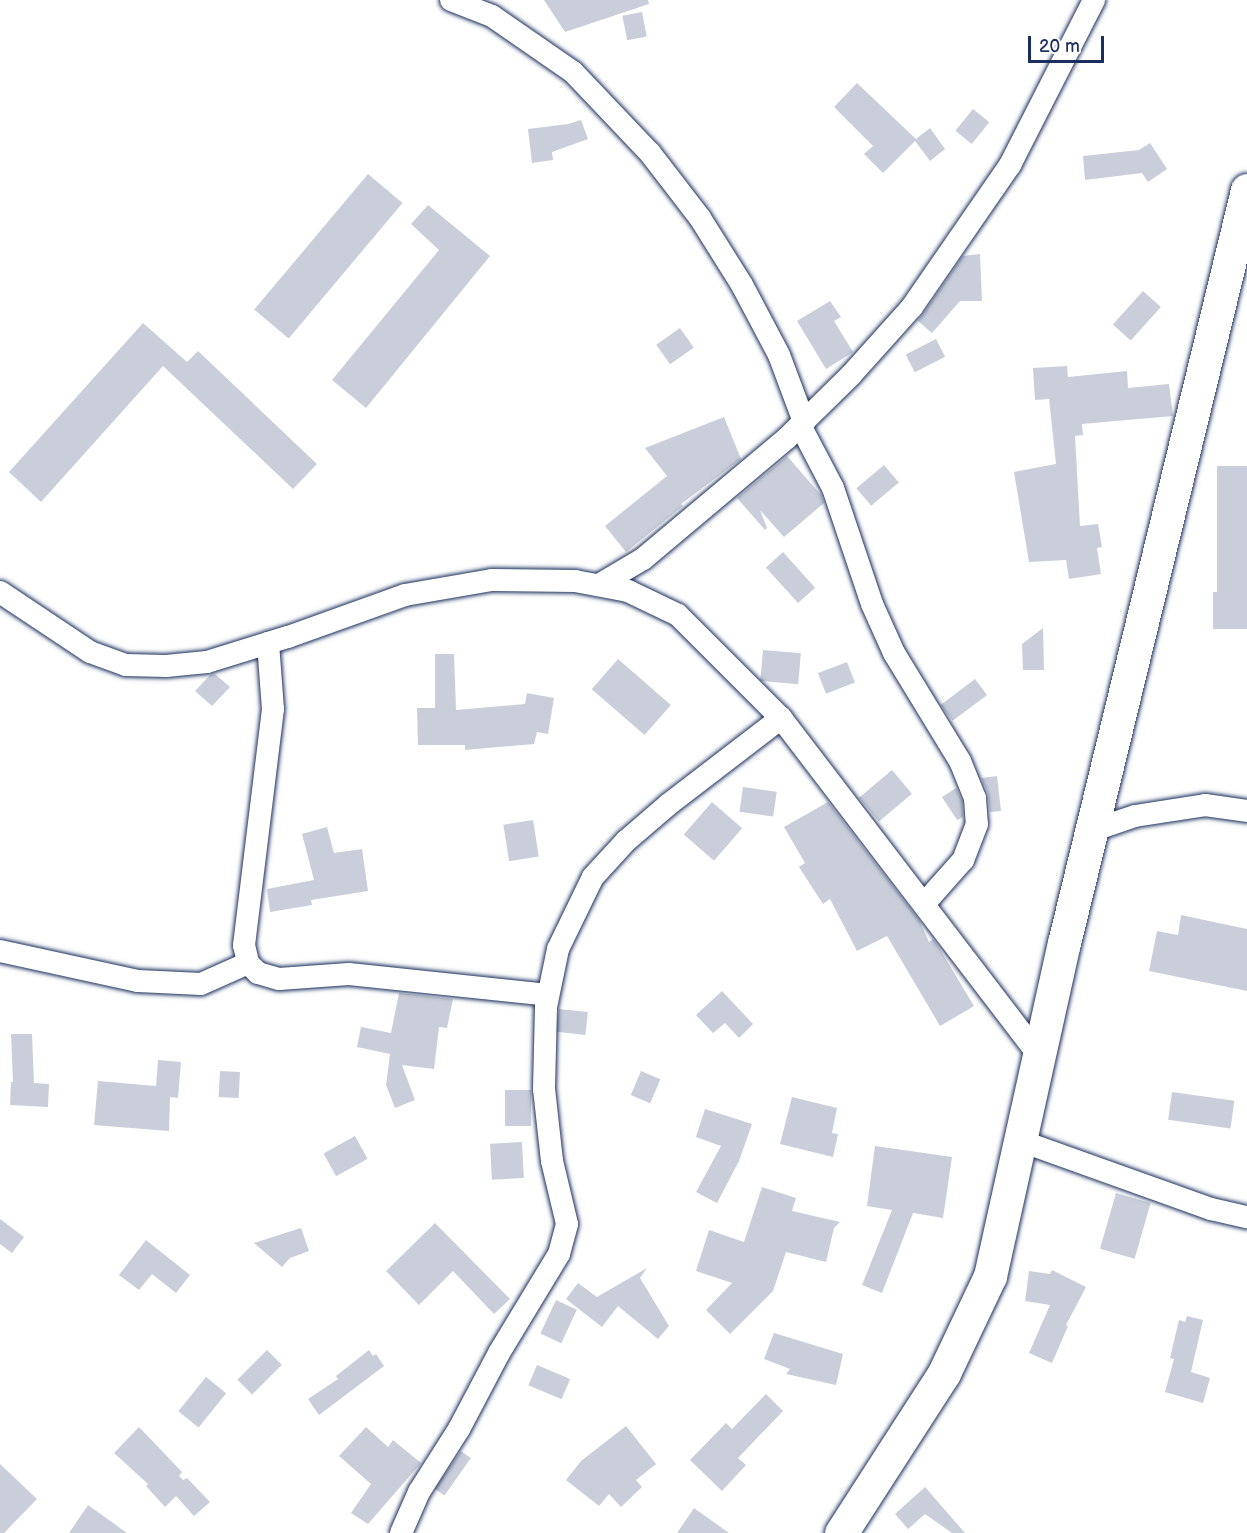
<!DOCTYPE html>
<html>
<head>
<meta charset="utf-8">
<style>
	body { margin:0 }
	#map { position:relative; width:1247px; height:1533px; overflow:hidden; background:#fff; font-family:"Balsamiq Sans",sans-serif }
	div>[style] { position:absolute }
	.building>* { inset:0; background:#caceda; transform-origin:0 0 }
	.roads { filter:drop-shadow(0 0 2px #1b2f5e) drop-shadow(0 0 2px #1b2f5e) }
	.street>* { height:22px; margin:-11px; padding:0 11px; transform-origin:11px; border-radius:11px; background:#fff }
	.secondary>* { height:33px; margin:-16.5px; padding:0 16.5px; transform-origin:16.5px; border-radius:16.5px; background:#fff }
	span { translate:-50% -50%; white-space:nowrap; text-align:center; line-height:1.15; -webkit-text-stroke:4.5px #fff; paint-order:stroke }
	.scale { position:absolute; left:1028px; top:36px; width:76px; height:27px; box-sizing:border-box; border:3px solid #1b2f5e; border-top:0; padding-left:8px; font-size:18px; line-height:21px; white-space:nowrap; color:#1b2f5e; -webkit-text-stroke:4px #fff; paint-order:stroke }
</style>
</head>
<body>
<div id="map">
	<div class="building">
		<i style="clip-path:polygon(544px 0,648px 0,649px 4px,565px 32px)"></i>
		<i style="left:642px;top:12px;width:25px;height:20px;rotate:79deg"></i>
		<i style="clip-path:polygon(857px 83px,916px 139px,930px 128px,945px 149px,930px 161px,915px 141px,883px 173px,864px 154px,873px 146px,834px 107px)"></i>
		<i style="left:973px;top:109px;width:21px;height:28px;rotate:39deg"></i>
		<i style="clip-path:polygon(581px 120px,588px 139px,552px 152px,553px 160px,532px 163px,528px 129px,568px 124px)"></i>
		<i style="clip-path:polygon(1150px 143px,1167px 169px,1148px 182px,1142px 173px,1085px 180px,1083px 156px,1139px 150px)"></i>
		<i style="left:368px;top:174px;width:45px;height:177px;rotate:40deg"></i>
		<i style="clip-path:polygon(428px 205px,490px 256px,366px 408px,332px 380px,439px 250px,411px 224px)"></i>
		<i style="clip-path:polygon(980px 254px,982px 301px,960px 301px,932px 333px,918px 321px,963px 256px)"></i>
		<i style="left:1143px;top:291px;width:24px;height:45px;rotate:42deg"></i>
		<i style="clip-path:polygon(830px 301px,841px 317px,834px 321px,853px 352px,826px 369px,797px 321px)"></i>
		<i style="clip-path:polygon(143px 323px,187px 362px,198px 351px,317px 464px,293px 489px,163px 366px,41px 502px,9px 472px)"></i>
		<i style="left:680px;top:328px;width:24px;height:29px;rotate:55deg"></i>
		<i style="left:936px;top:339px;width:20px;height:34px;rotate:63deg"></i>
		<i style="clip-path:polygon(1067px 366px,1068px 377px,1127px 371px,1128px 388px,1169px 384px,1173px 416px,1082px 424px,1083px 435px,1075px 436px,1080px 526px,1098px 524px,1102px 547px,1097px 548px,1101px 574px,1069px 579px,1066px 560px,1029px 562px,1014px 472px,1056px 464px,1049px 399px,1035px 400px,1033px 368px)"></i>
		<i style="clip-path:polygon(724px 417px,741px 459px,681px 504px,683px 506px,626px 552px,605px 526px,667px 476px,645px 448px)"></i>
		<i style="clip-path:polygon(787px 456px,821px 495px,824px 503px,784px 537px,760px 510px,767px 528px,765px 530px,737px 498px)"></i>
		<i style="left:884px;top:465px;width:23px;height:36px;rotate:50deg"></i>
		<i style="clip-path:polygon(1217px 466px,1247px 466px,1247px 629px,1213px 629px,1213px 592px,1217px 592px)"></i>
		<i style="left:783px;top:552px;width:48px;height:23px;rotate:48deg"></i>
		<i style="clip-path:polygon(1043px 628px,1044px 670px,1023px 670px,1022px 644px)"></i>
		<i style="left:763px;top:650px;width:38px;height:31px;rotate:5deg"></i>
		<i style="clip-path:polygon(435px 654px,454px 654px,456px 710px,525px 704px,527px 693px,554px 698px,548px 734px,537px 732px,534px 744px,465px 750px,465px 745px,418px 745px,417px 708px,435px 708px)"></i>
		<i style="left:618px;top:659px;width:70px;height:40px;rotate:41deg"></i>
		<i style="left:847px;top:662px;width:22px;height:31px;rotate:69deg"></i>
		<i style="clip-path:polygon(215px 674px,230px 687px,212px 706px,195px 691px,210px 675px)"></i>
		<i style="left:975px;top:679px;width:20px;height:43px;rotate:53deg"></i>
		<i style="left:892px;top:770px;width:31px;height:43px;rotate:50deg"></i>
		<i style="clip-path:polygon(997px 776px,1001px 811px,990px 812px,988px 793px,981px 778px)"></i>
		<i style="left:743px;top:787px;width:34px;height:25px;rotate:8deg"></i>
		<i style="clip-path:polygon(956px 788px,962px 801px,963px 817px,957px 820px,942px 797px)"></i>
		<i style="left:712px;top:802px;width:40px;height:43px;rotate:41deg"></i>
		<i style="clip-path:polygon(828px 802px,919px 920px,929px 942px,933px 939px,938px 946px,974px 1006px,940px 1026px,887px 936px,857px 951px,830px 899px,823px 904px,799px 867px,805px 863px,784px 827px)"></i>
		<i style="left:533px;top:820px;width:37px;height:30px;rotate:81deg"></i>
		<i style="clip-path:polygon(327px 827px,334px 853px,362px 849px,368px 891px,311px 900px,312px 905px,270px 912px,267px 889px,314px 880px,302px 834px)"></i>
		<i style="clip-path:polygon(1181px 915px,1247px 929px,1247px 991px,1149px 971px,1157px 931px,1178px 935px)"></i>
		<i style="clip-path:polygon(722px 991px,753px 1024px,739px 1038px,725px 1023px,713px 1033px,696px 1015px)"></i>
		<i style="clip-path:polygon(399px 993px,453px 999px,447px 1028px,439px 1027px,434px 1069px,402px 1065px,415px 1100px,395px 1108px,386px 1085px,390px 1054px,357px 1047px,361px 1027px,391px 1033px)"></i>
		<i style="left:559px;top:1009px;width:29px;height:23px;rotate:6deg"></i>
		<i style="clip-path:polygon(11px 1034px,32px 1034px,34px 1083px,49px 1084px,48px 1107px,10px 1105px,11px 1082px,13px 1082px)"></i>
		<i style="clip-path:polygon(158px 1060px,181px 1062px,178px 1098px,170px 1097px,169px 1131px,94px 1125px,98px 1081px,156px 1086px)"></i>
		<i style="left:220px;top:1071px;width:20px;height:26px;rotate:3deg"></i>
		<i style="left:641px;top:1071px;width:21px;height:26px;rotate:23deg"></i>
		<i style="left:505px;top:1090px;width:26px;height:36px"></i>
		<i style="left:1172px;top:1092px;width:63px;height:28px;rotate:8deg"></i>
		<i style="clip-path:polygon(792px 1097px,837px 1108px,832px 1133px,838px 1134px,833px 1157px,780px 1144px)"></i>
		<i style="clip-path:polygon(705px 1109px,752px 1124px,739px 1161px,717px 1203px,696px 1192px,721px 1146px,696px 1137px)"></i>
		<i style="left:355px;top:1136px;width:26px;height:36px;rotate:61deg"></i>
		<i style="left:522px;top:1142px;width:36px;height:32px;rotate:87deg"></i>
		<i style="clip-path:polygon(875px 1146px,952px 1157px,943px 1218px,913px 1213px,882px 1293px,862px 1285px,892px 1210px,867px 1206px)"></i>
		<i style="clip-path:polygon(762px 1187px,796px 1198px,792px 1211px,840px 1222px,834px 1228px,826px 1262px,786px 1252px,773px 1291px,730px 1334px,706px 1310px,732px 1283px,696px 1271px,709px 1230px,744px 1242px)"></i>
		<i style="left:1116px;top:1193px;width:36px;height:58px;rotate:16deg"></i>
		<i style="clip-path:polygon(0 1219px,24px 1237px,12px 1253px,0 1244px)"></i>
		<i style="clip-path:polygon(435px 1223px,510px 1299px,494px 1314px,453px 1271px,419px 1305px,386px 1271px)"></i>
		<i style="clip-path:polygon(301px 1228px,309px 1251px,290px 1258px,282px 1267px,254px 1243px)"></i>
		<i style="clip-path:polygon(146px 1240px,190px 1275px,176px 1293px,152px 1274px,139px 1290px,119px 1275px)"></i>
		<i style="clip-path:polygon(647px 1268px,640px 1278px,669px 1326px,658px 1339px,618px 1306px,602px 1327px,566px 1299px,578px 1283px,597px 1297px)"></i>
		<i style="clip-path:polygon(1052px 1270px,1086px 1287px,1066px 1325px,1068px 1326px,1052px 1363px,1029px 1353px,1050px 1305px,1025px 1301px,1029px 1271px,1050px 1274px)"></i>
		<i style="left:556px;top:1300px;width:23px;height:37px;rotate:25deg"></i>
		<i style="clip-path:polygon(1187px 1316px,1203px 1320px,1191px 1372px,1210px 1378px,1203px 1403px,1165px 1392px,1174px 1359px,1170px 1358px,1179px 1320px,1185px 1322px)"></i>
		<i style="clip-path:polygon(774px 1333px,843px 1354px,836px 1385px,786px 1374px,790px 1369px,764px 1359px)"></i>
		<i style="left:267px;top:1350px;width:21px;height:42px;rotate:45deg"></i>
		<i style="clip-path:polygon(369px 1350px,373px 1356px,376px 1354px,384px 1366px,319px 1415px,308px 1399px,338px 1379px,336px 1376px)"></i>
		<i style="left:537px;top:1365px;width:36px;height:22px;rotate:23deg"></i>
		<i style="left:206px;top:1377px;width:26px;height:44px;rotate:39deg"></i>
		<i style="clip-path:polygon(766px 1394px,783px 1411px,738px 1458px,746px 1465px,722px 1491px,690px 1460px,726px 1423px,732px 1429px)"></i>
		<i style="clip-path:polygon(626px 1426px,656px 1464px,636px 1480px,642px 1487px,621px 1507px,609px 1494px,599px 1506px,566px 1480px,581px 1461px)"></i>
		<i style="clip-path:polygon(139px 1427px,182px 1472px,179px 1476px,183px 1480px,187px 1478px,210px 1502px,194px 1516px,176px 1496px,165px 1507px,146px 1486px,148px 1484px,114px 1453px)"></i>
		<i style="clip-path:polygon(366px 1427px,388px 1447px,393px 1440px,421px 1463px,368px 1524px,351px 1513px,371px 1484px,339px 1456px)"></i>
		<i style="left:461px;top:1451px;width:12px;height:46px;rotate:35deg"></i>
		<i style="clip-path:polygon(0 1464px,37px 1499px,4px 1533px,0 1533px)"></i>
		<i style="clip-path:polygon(925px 1487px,965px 1533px,952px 1533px,925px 1514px,908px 1529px,895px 1514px)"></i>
		<i style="clip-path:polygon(88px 1505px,127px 1533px,69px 1533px)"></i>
		<i style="clip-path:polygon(694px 1508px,729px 1533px,677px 1533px)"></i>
	</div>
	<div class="roads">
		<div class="street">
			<i style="left:451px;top:0;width:44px;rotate:21.3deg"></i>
			<i style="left:492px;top:16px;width:98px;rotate:34.7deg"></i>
			<i style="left:573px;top:72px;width:112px;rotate:46.5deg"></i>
			<i style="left:650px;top:153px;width:82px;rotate:52.4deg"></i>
			<i style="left:700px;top:218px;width:79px;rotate:57.9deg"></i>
			<i style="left:742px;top:285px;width:79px;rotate:62.1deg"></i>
			<i style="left:779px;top:355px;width:72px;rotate:69.5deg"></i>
			<i style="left:800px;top:425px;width:71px;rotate:62.4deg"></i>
			<i style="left:833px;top:488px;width:122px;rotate:71.4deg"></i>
			<i style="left:872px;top:604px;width:54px;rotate:65.8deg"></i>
			<i style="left:894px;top:653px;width:127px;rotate:58.6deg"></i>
			<i style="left:960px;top:761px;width:40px;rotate:68deg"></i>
			<i style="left:975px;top:798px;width:26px;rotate:86deg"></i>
			<i style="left:977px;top:824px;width:39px;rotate:111deg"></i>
			<i style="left:963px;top:860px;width:59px;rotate:131.6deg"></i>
			<i style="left:599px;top:585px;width:51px;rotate:-30.6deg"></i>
			<i style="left:643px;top:559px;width:188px;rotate:-40deg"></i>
			<i style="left:787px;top:438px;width:90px;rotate:-44.5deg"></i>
			<i style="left:851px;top:375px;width:91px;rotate:-48.1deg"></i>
			<i style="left:912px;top:307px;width:173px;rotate:-55.4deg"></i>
			<i style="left:1010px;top:165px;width:185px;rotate:-63deg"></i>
			<i style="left:0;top:592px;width:108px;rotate:33.7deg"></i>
			<i style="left:90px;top:652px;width:38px;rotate:20deg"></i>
			<i style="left:126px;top:665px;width:40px;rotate:1.4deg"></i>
			<i style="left:166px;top:666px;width:41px;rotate:-5.6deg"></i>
			<i style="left:207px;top:662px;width:85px;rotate:-17.2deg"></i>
			<i style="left:288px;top:637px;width:124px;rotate:-19.7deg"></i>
			<i style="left:405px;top:595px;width:88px;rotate:-9.8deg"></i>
			<i style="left:492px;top:580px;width:83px;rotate:0.7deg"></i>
			<i style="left:575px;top:581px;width:54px;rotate:10.7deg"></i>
			<i style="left:628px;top:591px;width:55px;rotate:25.6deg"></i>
			<i style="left:678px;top:615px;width:146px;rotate:45deg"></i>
			<i style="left:781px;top:718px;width:427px;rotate:52.6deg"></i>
			<i style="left:268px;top:643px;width:66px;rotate:85.7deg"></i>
			<i style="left:273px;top:709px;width:238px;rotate:97deg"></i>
			<i style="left:244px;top:945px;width:18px;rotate:77deg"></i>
			<i style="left:248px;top:963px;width:14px;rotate:45deg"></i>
			<i style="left:258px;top:973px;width:22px;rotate:16deg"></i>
			<i style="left:279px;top:979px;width:70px;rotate:-4.1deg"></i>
			<i style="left:349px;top:974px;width:200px;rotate:6deg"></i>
			<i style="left:1091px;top:831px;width:46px;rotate:-18.8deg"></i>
			<i style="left:1135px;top:816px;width:71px;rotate:-8.9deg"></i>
			<i style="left:1205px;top:805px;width:42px;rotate:8.1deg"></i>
			<i style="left:0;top:951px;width:141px;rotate:12.3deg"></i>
			<i style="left:138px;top:981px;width:63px;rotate:2.7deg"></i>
			<i style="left:201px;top:984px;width:51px;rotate:-24.1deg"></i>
			<i style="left:1021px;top:1141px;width:202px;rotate:19.7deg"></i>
			<i style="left:1211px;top:1209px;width:37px;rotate:13deg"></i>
			<i style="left:401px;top:1533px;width:45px;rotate:-66.3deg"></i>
			<i style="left:419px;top:1492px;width:75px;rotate:-57.6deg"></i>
			<i style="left:459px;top:1429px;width:86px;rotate:-62.2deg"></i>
			<i style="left:499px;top:1353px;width:116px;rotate:-58.8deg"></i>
			<i style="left:559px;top:1254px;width:31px;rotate:-75deg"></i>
			<i style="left:567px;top:1224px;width:65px;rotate:-103.4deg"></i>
			<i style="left:552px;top:1161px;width:72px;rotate:-96.3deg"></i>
			<i style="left:544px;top:1089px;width:82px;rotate:-88.6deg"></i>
			<i style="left:546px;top:1007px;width:59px;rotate:-78.3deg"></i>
			<i style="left:558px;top:949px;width:80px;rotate:-64.1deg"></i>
			<i style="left:593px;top:877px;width:49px;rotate:-47.5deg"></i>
			<i style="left:626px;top:841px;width:57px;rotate:-40.7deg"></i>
			<i style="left:669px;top:804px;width:141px;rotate:-37.5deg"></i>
		</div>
		<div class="secondary">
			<i style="left:841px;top:1533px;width:190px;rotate:-57.2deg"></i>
			<i style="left:944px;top:1373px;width:107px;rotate:-64.6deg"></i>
			<i style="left:990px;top:1276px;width:341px;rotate:-77.5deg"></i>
			<i style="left:1064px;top:943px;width:775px;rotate:-76.34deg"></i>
		</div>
	</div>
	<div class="scale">20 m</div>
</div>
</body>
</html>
